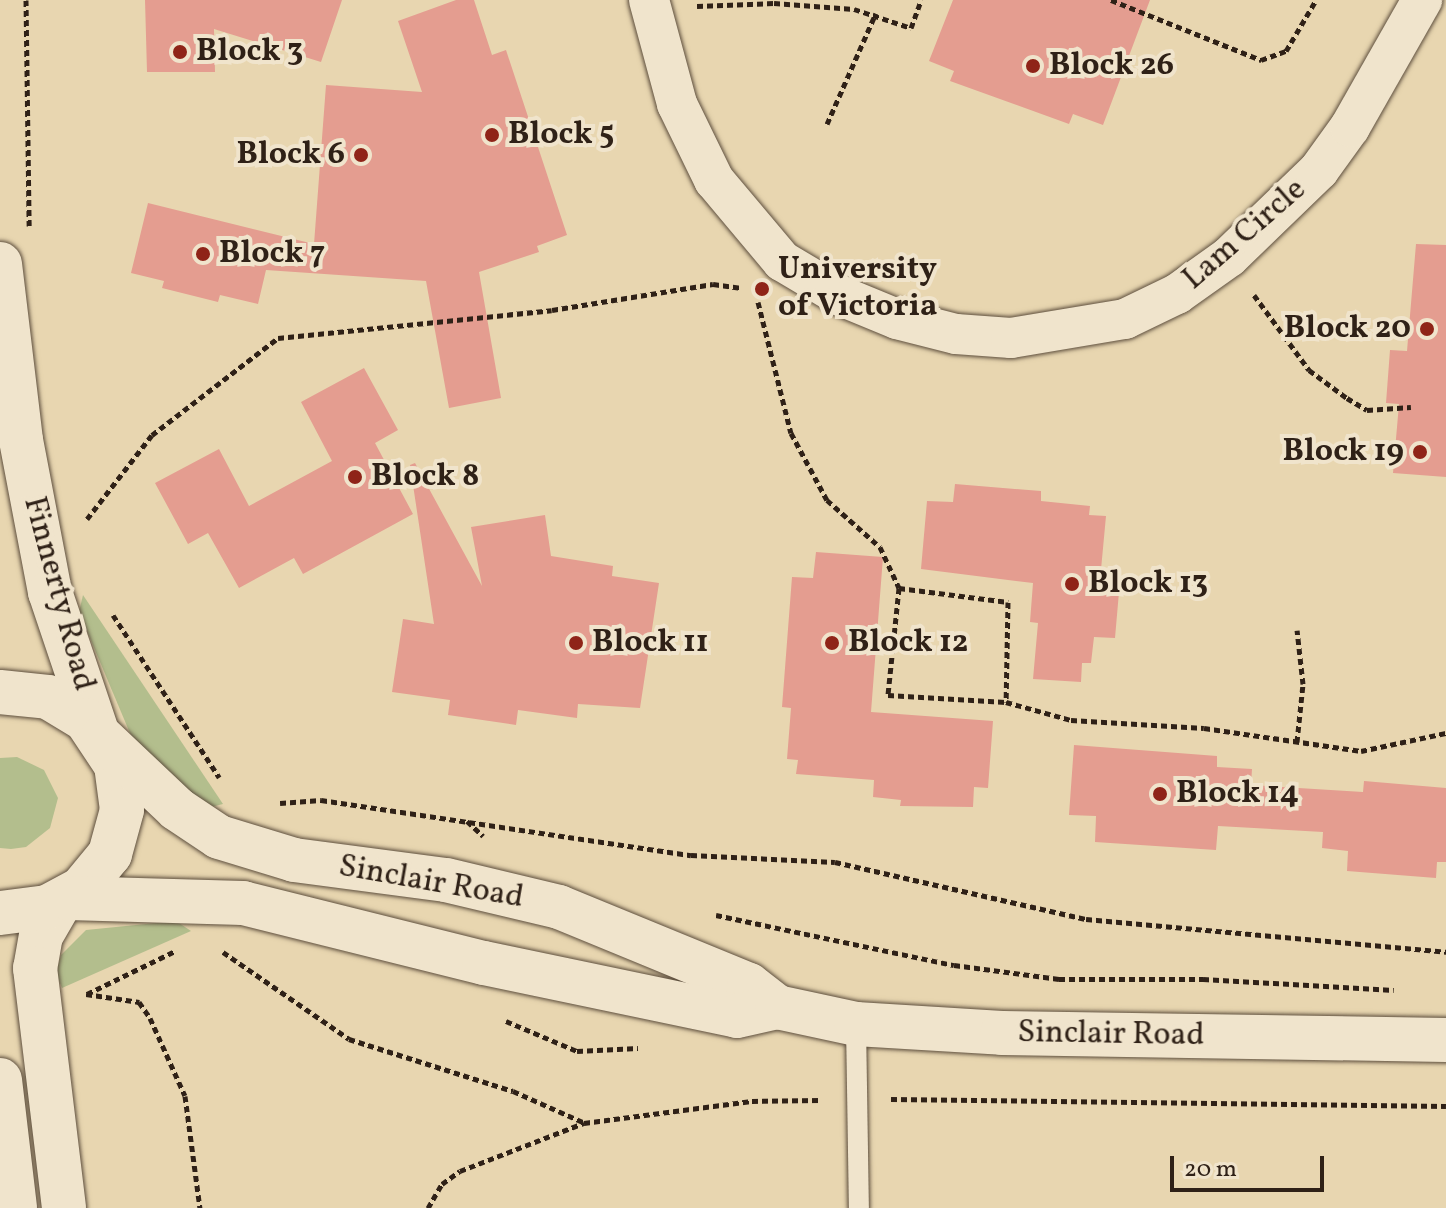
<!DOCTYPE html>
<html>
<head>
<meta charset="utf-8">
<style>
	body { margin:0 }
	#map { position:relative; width:1446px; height:1208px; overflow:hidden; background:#e8d6b0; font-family:Vollkorn,serif }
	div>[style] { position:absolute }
	.green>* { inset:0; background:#b3be8d }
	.building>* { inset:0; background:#e49d90 }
	.path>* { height:5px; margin-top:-2.5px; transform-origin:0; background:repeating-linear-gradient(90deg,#2f2117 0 6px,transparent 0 10px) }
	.roads { filter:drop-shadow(0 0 2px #5d4e3d) drop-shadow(0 0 2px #5d4e3d) }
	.service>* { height:20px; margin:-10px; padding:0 10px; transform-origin:10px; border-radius:10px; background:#f0e4cc }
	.minor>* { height:40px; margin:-20px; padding:0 20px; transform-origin:20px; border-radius:20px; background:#f0e4cc }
	.tertiary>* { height:44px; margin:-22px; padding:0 22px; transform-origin:22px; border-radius:22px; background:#f0e4cc }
	.secondary>* { height:44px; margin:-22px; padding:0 22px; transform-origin:22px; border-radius:22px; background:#f0e4cc }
	.dots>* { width:22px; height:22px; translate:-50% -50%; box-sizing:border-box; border:4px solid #f0e4cc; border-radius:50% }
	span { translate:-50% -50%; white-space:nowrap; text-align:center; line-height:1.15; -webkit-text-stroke:8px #f0e4cc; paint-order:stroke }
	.poi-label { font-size:32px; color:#2f2117; font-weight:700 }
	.left { translate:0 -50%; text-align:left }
	.right { translate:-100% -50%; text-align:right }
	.street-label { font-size:32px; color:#2f2117 }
	.scale { position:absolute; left:1170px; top:1156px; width:154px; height:36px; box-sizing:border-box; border:4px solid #2f2117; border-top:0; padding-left:10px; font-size:24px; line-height:28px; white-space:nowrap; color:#2f2117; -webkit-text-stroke:6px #f0e4cc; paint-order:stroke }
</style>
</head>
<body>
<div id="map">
	<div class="green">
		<i style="clip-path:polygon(83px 595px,223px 804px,211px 807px,191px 794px,132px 738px,79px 612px)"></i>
		<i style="clip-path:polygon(17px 757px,44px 770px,58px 798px,50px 828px,26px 847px,11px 849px,0 848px,0 758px)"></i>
		<i style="clip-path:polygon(176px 921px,191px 931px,62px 988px,56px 973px,61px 955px,86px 930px)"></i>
	</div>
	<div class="building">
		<i style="clip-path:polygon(145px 0,342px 0,321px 62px,214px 29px,215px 72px,147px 72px)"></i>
		<i style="clip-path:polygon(456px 0,474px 0,492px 55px,506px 50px,567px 235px,537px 246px,539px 252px,479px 272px,501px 398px,449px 408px,426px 281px,266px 270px,258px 304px,220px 295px,218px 302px,162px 288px,164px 281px,131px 273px,148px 203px,314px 244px,326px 85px,422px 92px,398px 21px)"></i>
		<i style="clip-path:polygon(953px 0,1150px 0,1103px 125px,1073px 114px,1069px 124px,950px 81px,954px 71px,929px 61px)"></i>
		<i style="clip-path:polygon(1416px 244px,1446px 245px,1446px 477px,1393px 473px,1399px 404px,1386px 403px,1390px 350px,1407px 351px)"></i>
		<i style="clip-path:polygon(364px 368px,398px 430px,375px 443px,413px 514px,303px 574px,294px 558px,239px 588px,208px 533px,188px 544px,155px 483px,219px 449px,249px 506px,332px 461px,301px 402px)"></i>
		<i style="clip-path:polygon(415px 463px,482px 586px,471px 527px,545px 515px,551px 556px,613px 566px,612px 576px,659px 583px,640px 708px,578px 704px,577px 718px,518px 710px,516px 725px,448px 715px,450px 700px,392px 692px,403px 619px,434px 624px,410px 465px)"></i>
		<i style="clip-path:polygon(955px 484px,1041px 491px,1041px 501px,1090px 506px,1089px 515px,1106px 516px,1099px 591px,1119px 592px,1115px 638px,1094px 637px,1091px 663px,1082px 663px,1081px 682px,1033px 679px,1038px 623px,1030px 622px,1033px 583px,921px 569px,927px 501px,953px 502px)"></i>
		<i style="clip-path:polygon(816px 552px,883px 557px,871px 712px,993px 721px,988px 788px,974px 787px,973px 807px,900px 806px,901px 800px,873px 797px,874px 780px,796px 774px,798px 760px,787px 759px,791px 708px,782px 707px,792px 577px,813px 578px)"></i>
		<i style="clip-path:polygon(1074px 745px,1217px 756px,1217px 767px,1252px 769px,1251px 785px,1363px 792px,1364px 781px,1446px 788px,1446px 862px,1437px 862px,1436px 878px,1347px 871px,1348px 851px,1322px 848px,1323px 832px,1218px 826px,1216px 850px,1095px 842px,1096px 816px,1069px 815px)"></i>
	</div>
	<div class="path">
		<i style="left:26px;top:0;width:226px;rotate:89.2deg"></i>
		<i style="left:1111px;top:0;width:162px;rotate:21.8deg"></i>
		<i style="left:1261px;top:60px;width:27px;rotate:-20deg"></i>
		<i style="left:1286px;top:51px;width:59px;rotate:-59.5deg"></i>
		<i style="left:697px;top:6px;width:77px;rotate:-2.2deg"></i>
		<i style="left:774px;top:3px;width:80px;rotate:4.3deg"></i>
		<i style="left:854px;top:9px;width:60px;rotate:18.4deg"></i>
		<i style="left:911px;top:28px;width:30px;rotate:-70deg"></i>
		<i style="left:827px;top:124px;width:121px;rotate:-66.2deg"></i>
		<i style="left:1254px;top:295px;width:93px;rotate:53.7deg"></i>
		<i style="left:1309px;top:370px;width:47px;rotate:36.4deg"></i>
		<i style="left:1347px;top:398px;width:23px;rotate:31deg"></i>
		<i style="left:1367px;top:410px;width:44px;rotate:-3.9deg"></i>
		<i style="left:758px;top:302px;width:135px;rotate:75.9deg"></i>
		<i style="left:791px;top:433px;width:76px;rotate:61.8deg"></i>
		<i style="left:827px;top:500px;width:71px;rotate:41.6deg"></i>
		<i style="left:880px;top:547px;width:45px;rotate:65.1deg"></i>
		<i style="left:899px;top:588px;width:110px;rotate:7.3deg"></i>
		<i style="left:1008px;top:602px;width:100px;rotate:91.1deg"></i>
		<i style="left:1006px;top:702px;width:67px;rotate:15.5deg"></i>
		<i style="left:1071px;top:720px;width:133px;rotate:3.4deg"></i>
		<i style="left:1204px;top:728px;width:159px;rotate:8.3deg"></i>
		<i style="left:1361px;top:751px;width:87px;rotate:-12deg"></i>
		<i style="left:87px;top:519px;width:106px;rotate:-52.3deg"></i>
		<i style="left:152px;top:435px;width:159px;rotate:-37.6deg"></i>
		<i style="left:278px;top:338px;width:275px;rotate:-5.8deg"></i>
		<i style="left:552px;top:310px;width:163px;rotate:-9.2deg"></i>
		<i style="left:713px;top:284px;width:29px;rotate:8deg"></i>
		<i style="left:899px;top:588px;width:108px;rotate:95.9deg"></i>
		<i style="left:888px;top:695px;width:118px;rotate:3.4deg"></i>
		<i style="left:113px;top:615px;width:194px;rotate:56.8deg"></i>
		<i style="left:1297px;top:742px;width:58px;rotate:-84.1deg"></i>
		<i style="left:1303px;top:684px;width:54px;rotate:-96.3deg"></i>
		<i style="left:280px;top:803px;width:41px;rotate:-4.2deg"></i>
		<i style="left:321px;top:800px;width:374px;rotate:8.5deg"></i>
		<i style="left:691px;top:855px;width:144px;rotate:2.8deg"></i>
		<i style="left:835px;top:862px;width:257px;rotate:12.8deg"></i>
		<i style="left:1086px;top:919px;width:362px;rotate:5.2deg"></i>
		<i style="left:467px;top:821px;width:22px;rotate:43deg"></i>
		<i style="left:716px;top:915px;width:243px;rotate:11.9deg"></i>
		<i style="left:954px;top:965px;width:106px;rotate:7.6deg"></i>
		<i style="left:1059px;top:979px;width:144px"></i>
		<i style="left:1203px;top:979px;width:191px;rotate:3.3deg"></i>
		<i style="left:223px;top:952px;width:153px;rotate:34.6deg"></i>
		<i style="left:349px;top:1039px;width:172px;rotate:17.6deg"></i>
		<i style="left:513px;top:1091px;width:77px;rotate:23.9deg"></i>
		<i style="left:86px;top:994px;width:54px;rotate:8.6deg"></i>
		<i style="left:139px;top:1002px;width:19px;rotate:55deg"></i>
		<i style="left:150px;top:1018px;width:85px;rotate:65.8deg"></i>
		<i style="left:185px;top:1096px;width:113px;rotate:82.4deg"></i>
		<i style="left:87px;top:994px;width:98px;rotate:-26deg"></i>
		<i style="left:506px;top:1021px;width:77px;rotate:22.9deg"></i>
		<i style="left:577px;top:1051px;width:61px;rotate:-2.8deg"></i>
		<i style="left:891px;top:1099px;width:555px;rotate:0.72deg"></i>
		<i style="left:428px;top:1208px;width:28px;rotate:-60deg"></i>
		<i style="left:442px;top:1184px;width:22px;rotate:-36deg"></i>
		<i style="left:460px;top:1171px;width:133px;rotate:-21.2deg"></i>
		<i style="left:584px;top:1123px;width:169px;rotate:-7.5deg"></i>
		<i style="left:752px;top:1101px;width:69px;rotate:-0.8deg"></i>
	</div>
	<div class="roads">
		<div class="service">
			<i style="left:856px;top:1024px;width:184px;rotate:89.1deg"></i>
		</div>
		<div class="minor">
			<i style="left:649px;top:0;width:108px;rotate:74.9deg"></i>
			<i style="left:677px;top:104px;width:85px;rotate:64deg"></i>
			<i style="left:714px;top:180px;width:106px;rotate:50deg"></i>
			<i style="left:782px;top:261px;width:69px;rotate:30.7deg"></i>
			<i style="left:841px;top:296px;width:61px;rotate:22.3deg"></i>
			<i style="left:897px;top:319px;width:61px;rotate:14.3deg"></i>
			<i style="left:956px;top:334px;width:55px;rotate:4.2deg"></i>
			<i style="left:1011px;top:338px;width:116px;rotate:-9.5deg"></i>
			<i style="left:1125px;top:319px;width:58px;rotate:-25.7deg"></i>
			<i style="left:1177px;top:294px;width:64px;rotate:-35.4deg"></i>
			<i style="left:1229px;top:257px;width:125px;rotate:-44deg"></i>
			<i style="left:1319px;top:170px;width:53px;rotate:-54.2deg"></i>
			<i style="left:1350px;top:127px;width:146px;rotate:-60.4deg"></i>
		</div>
		<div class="tertiary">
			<i style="left:0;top:264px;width:177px;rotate:83.2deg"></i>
			<i style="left:21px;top:440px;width:155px;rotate:79.2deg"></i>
			<i style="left:50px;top:592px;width:148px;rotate:71.4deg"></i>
			<i style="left:61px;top:901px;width:39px;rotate:120deg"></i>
			<i style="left:41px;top:935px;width:34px;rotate:100deg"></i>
			<i style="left:35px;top:968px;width:242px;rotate:83.1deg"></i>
			<i style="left:0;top:1080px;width:129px;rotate:83.3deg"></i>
		</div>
		<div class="secondary">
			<i style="left:0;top:692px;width:48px;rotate:5.9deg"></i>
			<i style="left:48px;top:697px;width:44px;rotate:31.2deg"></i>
			<i style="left:86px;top:720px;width:54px;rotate:56.3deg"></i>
			<i style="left:116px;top:765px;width:45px;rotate:82.4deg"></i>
			<i style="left:122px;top:810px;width:46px;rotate:105.3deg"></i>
			<i style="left:110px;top:854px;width:45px;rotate:129.6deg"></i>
			<i style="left:81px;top:889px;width:38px;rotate:152deg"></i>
			<i style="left:47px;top:907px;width:47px;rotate:172.7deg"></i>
			<i style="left:102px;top:738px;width:103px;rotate:43.4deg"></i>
			<i style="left:177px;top:809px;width:50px;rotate:33.7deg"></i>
			<i style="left:219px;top:837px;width:78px;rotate:17deg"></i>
			<i style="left:294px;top:860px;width:153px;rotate:7.5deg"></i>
			<i style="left:446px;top:880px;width:116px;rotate:13.4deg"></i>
			<i style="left:559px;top:907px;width:205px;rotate:22.3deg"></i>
			<i style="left:749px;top:985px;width:36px;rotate:38deg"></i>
			<i style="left:68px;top:898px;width:175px;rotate:1.6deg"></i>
			<i style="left:243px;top:903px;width:248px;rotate:14deg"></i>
			<i style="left:484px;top:963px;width:258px;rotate:11.8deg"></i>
			<i style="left:737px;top:1016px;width:41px;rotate:-12.7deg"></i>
			<i style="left:777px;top:1007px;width:81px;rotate:12.1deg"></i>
			<i style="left:856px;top:1024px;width:146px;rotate:3.5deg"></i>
			<i style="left:1002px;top:1033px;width:444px;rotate:0.9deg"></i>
		</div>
	</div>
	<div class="dots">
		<i style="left:180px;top:52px;background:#8f2418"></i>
		<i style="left:1033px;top:66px;background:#8f2418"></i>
		<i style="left:492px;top:135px;background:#8f2418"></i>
		<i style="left:361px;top:155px;background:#8f2418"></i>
		<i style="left:203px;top:254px;background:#8f2418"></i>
		<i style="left:762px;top:289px;background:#8f2418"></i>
		<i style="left:1427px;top:329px;background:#8f2418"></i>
		<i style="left:1420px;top:452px;background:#8f2418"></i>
		<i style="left:355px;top:477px;background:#8f2418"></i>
		<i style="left:1072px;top:584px;background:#8f2418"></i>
		<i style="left:576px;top:643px;background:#8f2418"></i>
		<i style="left:832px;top:643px;background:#8f2418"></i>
		<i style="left:1160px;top:794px;background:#8f2418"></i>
	</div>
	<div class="poi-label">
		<span class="left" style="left:196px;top:52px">Block 3</span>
		<span class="left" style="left:1049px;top:66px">Block 26</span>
		<span class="left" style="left:508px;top:135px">Block 5</span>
		<span class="right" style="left:345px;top:155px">Block 6</span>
		<span class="left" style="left:219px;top:254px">Block 7</span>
		<span class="left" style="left:778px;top:289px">University<br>of Victoria</span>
		<span class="right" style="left:1411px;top:329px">Block 20</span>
		<span class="right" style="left:1404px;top:452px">Block 19</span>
		<span class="left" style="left:371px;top:477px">Block 8</span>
		<span class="left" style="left:1088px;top:584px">Block 13</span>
		<span class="left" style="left:592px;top:643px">Block 11</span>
		<span class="left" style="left:848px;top:643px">Block 12</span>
		<span class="left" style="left:1176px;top:794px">Block 14</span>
	</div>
	<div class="street-label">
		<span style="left:1245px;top:235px;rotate:-41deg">Lam Circle</span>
		<span style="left:58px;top:594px;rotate:75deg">Finnerty Road</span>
		<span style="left:431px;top:883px;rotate:10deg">Sinclair Road</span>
		<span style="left:1111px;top:1035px;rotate:1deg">Sinclair Road</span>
	</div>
	<div class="scale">20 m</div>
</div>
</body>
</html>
